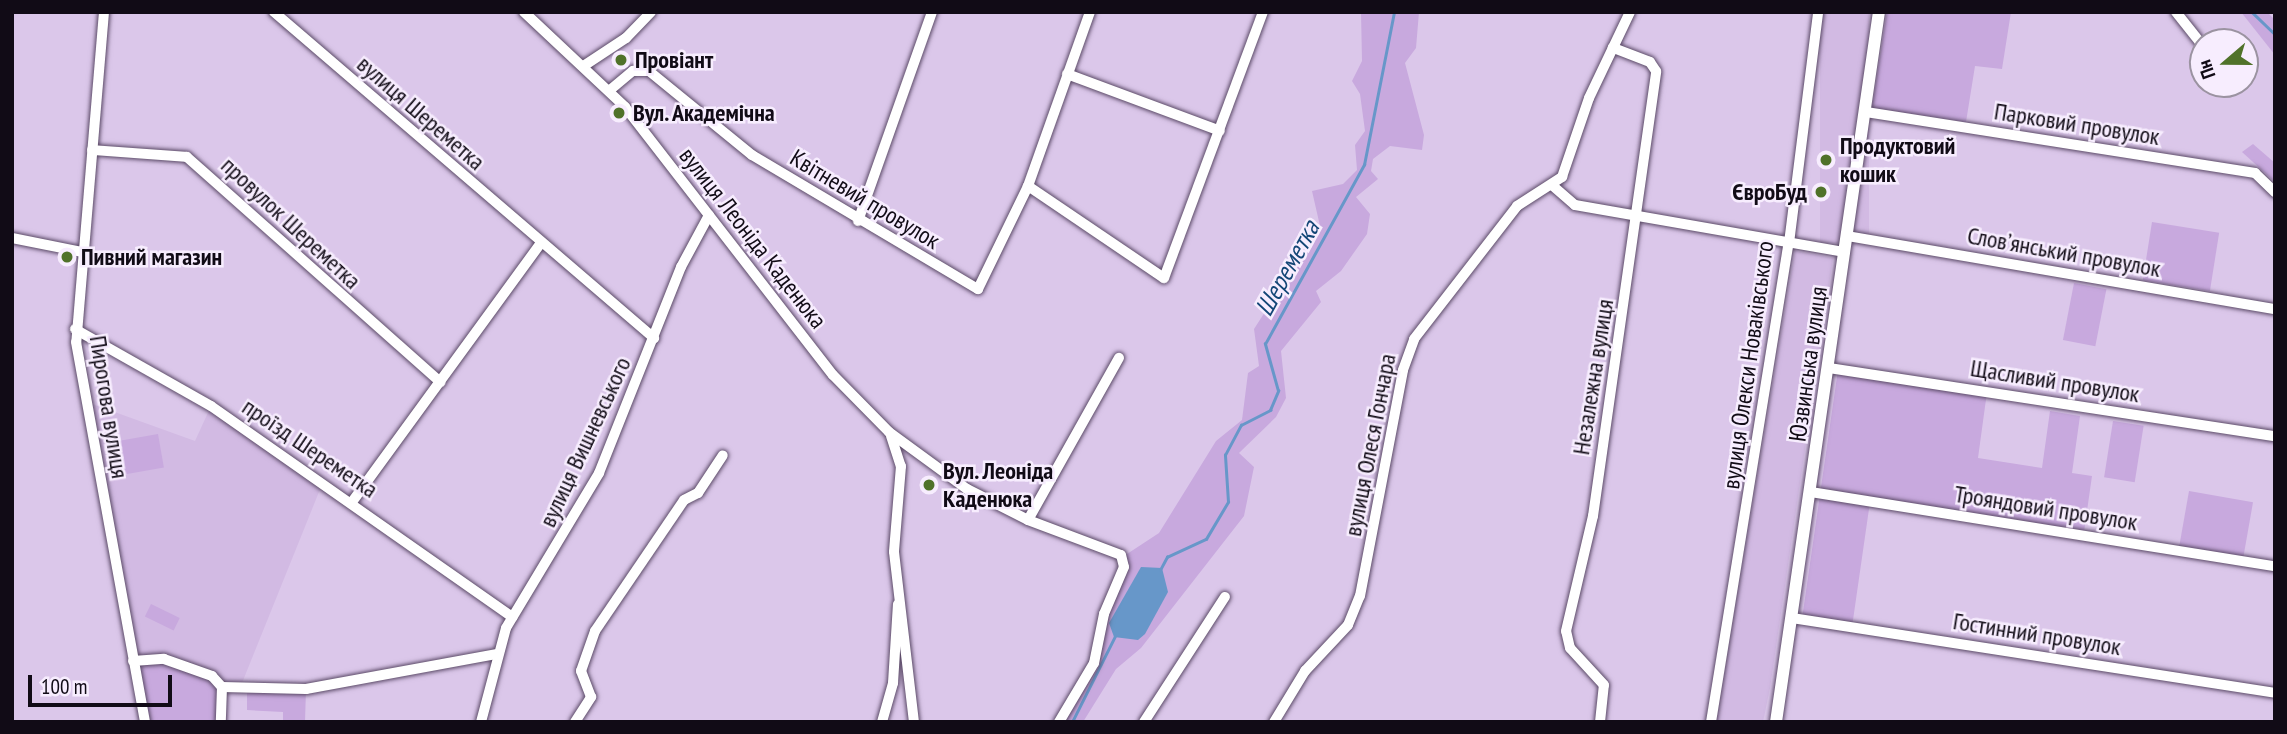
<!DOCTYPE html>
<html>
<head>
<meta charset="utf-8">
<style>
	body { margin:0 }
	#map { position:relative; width:2287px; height:734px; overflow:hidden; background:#dbc7ea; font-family:"PT Sans Narrow",sans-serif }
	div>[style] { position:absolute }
	.built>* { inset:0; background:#d2bae3; transform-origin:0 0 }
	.green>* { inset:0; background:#c8a9de; transform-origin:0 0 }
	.water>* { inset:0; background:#6797c9 }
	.stream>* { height:2.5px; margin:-1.25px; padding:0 1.25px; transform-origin:1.25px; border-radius:1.25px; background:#6797c9 }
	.roads { filter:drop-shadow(0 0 2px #5b4a67) drop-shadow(0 0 2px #5b4a67) }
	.minor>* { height:10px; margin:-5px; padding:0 5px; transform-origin:5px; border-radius:5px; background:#fff }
	.major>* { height:12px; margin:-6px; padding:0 6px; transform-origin:6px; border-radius:6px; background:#fff }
	.dots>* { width:19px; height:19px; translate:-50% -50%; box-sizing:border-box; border:4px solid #f7edfe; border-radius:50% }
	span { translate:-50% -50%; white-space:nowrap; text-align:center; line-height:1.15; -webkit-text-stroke:5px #f7edfe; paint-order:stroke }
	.poi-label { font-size:24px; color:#110b16; font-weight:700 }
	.left { translate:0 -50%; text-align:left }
	.right { translate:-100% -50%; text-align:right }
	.street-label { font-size:24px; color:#110b16 }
	.water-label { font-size:26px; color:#134676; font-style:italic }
	.frame { position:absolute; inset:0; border:14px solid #110b16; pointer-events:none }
	.north { position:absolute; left:2189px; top:28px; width:70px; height:70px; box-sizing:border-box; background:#f7edfe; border:2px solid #9b93a1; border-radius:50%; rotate:250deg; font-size:19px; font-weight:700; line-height:28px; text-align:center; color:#110b16 }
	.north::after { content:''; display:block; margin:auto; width:24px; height:32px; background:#50722a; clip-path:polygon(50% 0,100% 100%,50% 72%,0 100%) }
	.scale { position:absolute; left:28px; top:675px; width:144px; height:32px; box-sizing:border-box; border:4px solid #110b16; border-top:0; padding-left:9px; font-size:21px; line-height:24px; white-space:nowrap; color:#110b16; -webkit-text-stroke:5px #f7edfe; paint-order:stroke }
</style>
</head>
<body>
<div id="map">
	<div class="built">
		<i style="left:1820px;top:12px;width:49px;height:231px"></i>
		<i style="clip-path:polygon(1795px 251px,1833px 258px,1770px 688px,1763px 722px,1716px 722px)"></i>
		<i style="clip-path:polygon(84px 401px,195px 441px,211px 406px,323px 482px,240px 688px,133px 661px)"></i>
	</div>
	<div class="green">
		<i style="clip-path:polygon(1361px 12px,1419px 12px,1416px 48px,1405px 63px,1424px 135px,1422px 150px,1390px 146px,1373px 159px,1371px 171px,1378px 179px,1356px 197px,1370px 214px,1367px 234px,1341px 271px,1316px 291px,1321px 302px,1281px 351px,1286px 398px,1276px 417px,1239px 453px,1254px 467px,1244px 516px,1141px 648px,1116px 669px,1083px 722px,1059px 722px,1082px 686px,1127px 554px,1159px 533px,1216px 441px,1242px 420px,1248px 373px,1259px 366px,1254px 329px,1320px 226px,1312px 191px,1343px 184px,1357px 170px,1355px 145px,1365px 131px,1360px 94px,1352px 81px,1362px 61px)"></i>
		<i style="clip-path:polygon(1887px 12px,2011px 12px,2002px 69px,1975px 66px,1966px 122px,1872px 108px)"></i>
		<i style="clip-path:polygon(2241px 12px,2267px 12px,2275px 20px,2275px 55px)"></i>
		<i style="clip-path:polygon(2253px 144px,2275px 163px,2275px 182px,2242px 152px)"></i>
		<i style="left:2152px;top:222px;width:68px;height:59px;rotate:9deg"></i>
		<i style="left:2074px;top:283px;width:33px;height:58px;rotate:11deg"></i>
		<i style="clip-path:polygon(1838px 370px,1987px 392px,1978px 458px,2042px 468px,2050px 411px,2080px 416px,2072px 473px,2092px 476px,2084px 532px,1870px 502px,1852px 627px,1802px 619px)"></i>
		<i style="left:2113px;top:421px;width:31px;height:57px;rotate:9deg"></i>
		<i style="left:158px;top:434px;width:34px;height:46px;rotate:80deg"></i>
		<i style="left:2189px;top:491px;width:65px;height:58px;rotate:10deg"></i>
		<i style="left:151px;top:604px;width:32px;height:14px;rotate:26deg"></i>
		<i style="clip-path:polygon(164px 659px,218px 681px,221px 722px,146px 722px,133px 661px)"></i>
		<i style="clip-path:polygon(247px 688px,306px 689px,305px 722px,283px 722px,283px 712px,247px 710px)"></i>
	</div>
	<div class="water">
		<i style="clip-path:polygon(1141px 567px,1162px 568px,1168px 592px,1145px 634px,1138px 640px,1114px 637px,1109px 623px)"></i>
	</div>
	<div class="stream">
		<i style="left:2252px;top:12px;width:32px;rotate:44deg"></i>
		<i style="left:1160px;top:570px;width:15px;rotate:-62deg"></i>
		<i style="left:1167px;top:557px;width:43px;rotate:-24.8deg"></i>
		<i style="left:1206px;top:539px;width:43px;rotate:-59.3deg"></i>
		<i style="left:1228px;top:502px;width:47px;rotate:-93.7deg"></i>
		<i style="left:1225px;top:455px;width:34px;rotate:-62deg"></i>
		<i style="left:1241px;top:425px;width:33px;rotate:-27deg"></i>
		<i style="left:1270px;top:410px;width:21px;rotate:-67deg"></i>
		<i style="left:1278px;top:391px;width:49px;rotate:-105.5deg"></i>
		<i style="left:1265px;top:344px;width:205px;rotate:-61.1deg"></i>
		<i style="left:1364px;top:165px;width:156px;rotate:-78.9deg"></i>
		<i style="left:1072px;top:722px;width:96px;rotate:-63.4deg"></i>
	</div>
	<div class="roads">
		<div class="minor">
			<i style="left:104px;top:12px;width:331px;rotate:94.8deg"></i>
			<i style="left:76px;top:342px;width:386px;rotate:79.7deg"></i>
			<i style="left:274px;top:12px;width:501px;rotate:40.63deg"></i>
			<i style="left:524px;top:12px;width:139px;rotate:43.2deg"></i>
			<i style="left:625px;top:107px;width:339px;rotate:52.2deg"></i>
			<i style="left:833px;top:375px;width:80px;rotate:45.5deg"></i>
			<i style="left:889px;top:432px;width:97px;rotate:36.2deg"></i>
			<i style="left:967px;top:489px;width:68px;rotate:26.9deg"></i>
			<i style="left:1028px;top:520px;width:99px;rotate:20.6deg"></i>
			<i style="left:1121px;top:555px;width:12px;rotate:76deg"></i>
			<i style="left:1124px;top:567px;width:51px;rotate:113.1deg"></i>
			<i style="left:1104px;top:614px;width:50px;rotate:101.5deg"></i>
			<i style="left:1094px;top:663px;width:69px;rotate:120.7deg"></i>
			<i style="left:2176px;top:12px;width:43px;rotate:51.5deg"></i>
			<i style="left:585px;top:65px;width:49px;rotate:-33.4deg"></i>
			<i style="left:626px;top:38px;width:36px;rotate:-46deg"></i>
			<i style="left:1067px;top:74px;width:163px;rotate:20.4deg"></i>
			<i style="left:610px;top:90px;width:30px;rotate:-40deg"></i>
			<i style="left:633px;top:71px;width:16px"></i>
			<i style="left:649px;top:71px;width:133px;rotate:39.2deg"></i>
			<i style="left:752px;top:155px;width:263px;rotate:30.7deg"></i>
			<i style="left:978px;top:289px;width:114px;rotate:-64.1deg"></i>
			<i style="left:1028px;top:186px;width:185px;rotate:-70.4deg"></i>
			<i style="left:1866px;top:112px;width:394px;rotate:8.9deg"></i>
			<i style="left:2255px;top:173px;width:28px;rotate:44deg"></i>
			<i style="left:92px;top:150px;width:95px;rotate:4.2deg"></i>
			<i style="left:187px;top:157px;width:339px;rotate:41.6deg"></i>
			<i style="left:1028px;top:186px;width:164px;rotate:34.1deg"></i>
			<i style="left:1164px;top:278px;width:284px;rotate:-69.6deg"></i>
			<i style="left:1553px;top:186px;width:29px;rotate:41deg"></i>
			<i style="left:1575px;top:205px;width:274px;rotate:9.9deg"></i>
			<i style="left:858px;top:221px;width:222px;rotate:-70.5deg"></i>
			<i style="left:1847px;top:236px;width:434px;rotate:9.7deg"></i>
			<i style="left:12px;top:238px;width:71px;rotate:11.3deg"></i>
			<i style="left:75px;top:329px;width:156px;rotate:29.5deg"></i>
			<i style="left:211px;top:406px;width:368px;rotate:35deg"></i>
			<i style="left:1829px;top:368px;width:451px;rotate:8.7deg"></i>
			<i style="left:891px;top:436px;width:32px;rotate:72deg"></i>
			<i style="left:901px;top:466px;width:86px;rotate:94.7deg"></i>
			<i style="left:894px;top:552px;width:171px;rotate:83.3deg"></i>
			<i style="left:1811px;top:492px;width:470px;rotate:9.1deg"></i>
			<i style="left:352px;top:502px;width:319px;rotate:-53.9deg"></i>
			<i style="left:1028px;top:520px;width:186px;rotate:-60.7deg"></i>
			<i style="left:1792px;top:618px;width:489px;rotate:8.8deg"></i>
			<i style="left:133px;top:661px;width:31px;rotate:-4deg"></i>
			<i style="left:164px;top:659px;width:51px;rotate:19.5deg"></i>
			<i style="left:212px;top:676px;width:15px;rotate:48deg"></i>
			<i style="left:222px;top:687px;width:35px;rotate:92deg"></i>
			<i style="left:222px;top:687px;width:84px;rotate:1.4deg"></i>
			<i style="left:306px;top:689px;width:193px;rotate:-10.4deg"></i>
			<i style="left:481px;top:722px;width:97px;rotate:-75.1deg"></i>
			<i style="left:506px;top:628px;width:181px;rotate:-59deg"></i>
			<i style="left:599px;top:473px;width:222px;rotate:-68.3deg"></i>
			<i style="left:681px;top:267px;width:59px;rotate:-61.7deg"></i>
			<i style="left:575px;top:722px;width:30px;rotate:-57deg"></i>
			<i style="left:591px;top:697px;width:28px;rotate:-111deg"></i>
			<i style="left:581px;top:671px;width:42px;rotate:-70.7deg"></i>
			<i style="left:595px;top:631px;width:158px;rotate:-55.8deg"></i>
			<i style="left:684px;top:500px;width:16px;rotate:-27deg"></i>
			<i style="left:698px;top:493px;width:45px;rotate:-56.7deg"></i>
			<i style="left:882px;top:722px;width:41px;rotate:-74.2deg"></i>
			<i style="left:893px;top:683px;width:79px;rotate:-86.4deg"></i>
			<i style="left:1144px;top:722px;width:149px;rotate:-57.1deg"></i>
			<i style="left:1274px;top:722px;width:60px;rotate:-58.7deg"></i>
			<i style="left:1305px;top:671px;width:63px;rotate:-46.9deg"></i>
			<i style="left:1348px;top:625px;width:31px;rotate:-68deg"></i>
			<i style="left:1360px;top:596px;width:230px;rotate:-79.2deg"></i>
			<i style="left:1403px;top:370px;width:33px;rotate:-70deg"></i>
			<i style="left:1414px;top:339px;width:168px;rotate:-52.2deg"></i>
			<i style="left:1517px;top:206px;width:54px;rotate:-32.8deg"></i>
			<i style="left:1562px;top:177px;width:83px;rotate:-71.1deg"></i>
			<i style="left:1589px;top:98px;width:95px;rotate:-64.5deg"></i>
			<i style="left:1600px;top:722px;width:37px;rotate:-84deg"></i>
			<i style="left:1604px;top:685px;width:50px;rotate:-132.6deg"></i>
			<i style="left:1570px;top:648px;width:17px;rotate:-103deg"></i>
			<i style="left:1566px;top:631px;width:118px;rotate:-76.8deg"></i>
			<i style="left:1593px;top:516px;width:449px;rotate:-81.9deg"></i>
			<i style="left:1656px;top:71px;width:11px;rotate:-124deg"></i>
			<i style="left:1650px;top:62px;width:40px;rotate:-159deg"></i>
			<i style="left:1711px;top:722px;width:485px;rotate:-80.8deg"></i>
			<i style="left:1789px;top:243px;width:233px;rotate:-82.8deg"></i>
		</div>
		<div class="major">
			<i style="left:1776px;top:722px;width:717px;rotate:-81.75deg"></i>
		</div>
	</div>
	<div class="dots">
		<i style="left:621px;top:60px;background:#50722a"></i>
		<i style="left:619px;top:113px;background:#50722a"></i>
		<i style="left:1826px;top:160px;background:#50722a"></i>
		<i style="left:1821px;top:192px;background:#50722a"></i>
		<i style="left:67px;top:257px;background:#50722a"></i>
		<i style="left:929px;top:485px;background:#50722a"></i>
	</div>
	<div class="poi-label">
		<span class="left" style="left:635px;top:60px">Провіант</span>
		<span class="left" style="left:633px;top:113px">Вул. Академічна</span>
		<span class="left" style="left:1840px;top:160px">Продуктовий<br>кошик</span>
		<span class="right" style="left:1807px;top:192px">ЄвроБуд</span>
		<span class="left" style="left:81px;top:257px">Пивний магазин</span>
		<span class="left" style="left:943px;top:485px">Вул. Леоніда<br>Каденюка</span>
	</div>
	<div class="street-label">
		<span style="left:421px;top:113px;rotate:41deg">вулиця Шереметка</span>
		<span style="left:2077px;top:124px;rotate:9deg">Парковий провулок</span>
		<span style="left:865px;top:199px;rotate:31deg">Квітневий провулок</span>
		<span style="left:291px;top:223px;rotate:43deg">провулок Шереметка</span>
		<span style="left:753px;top:238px;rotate:52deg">вулиця Леоніда Каденюка</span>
		<span style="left:2064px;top:252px;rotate:10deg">Словʼянський провулок</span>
		<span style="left:1808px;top:364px;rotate:-82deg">Юзвинська вулиця</span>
		<span style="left:1748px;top:365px;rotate:-82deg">вулиця Олекси Новаківського</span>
		<span style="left:1593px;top:377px;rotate:-81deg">Незалежна вулиця</span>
		<span style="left:2055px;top:381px;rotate:9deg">Щасливий провулок</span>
		<span style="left:109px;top:407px;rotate:81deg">Пирогова вулиця</span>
		<span style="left:585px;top:442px;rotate:-65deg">вулиця Вишневського</span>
		<span style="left:1370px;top:445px;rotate:-79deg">вулиця Олеся Гончара</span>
		<span style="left:310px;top:448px;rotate:34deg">проїзд Шереметка</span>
		<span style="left:2046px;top:508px;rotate:9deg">Трояндовий провулок</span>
		<span style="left:2037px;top:634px;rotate:9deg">Гостинний провулок</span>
	</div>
	<div class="water-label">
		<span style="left:1287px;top:268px;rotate:-61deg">Шереметка</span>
	</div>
	<div class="frame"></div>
	<div class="north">Пн</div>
	<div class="scale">100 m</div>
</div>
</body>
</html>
